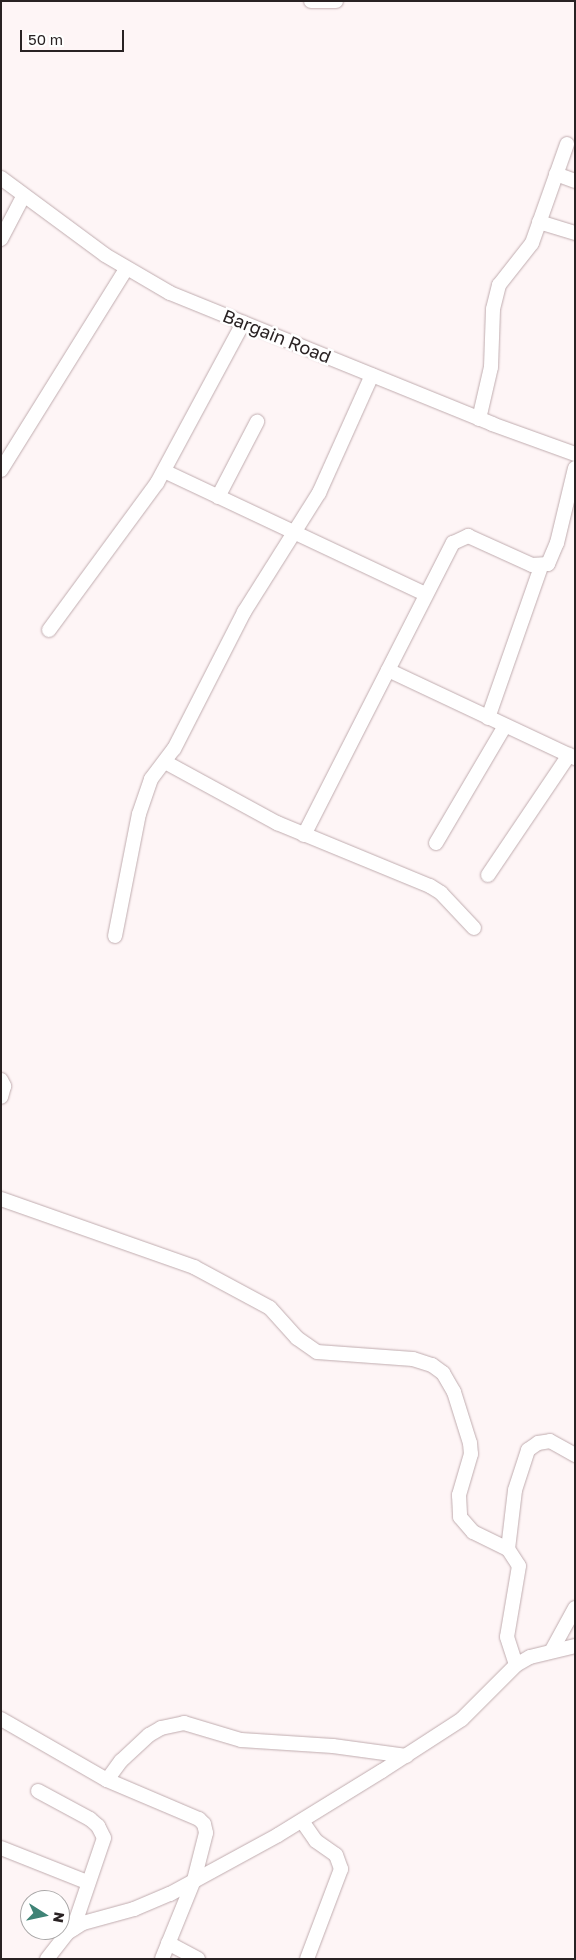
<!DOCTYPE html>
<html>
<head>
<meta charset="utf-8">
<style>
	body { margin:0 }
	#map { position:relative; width:576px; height:1960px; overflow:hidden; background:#fef5f6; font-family:"Golos Text",sans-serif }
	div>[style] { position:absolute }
	.roads { filter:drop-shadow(0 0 1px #c0acaf) drop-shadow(0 0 1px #c0acaf) }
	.minor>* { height:14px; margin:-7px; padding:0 7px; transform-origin:7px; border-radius:7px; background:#fff }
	span { translate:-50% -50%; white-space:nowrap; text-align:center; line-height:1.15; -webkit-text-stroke:5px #fff; paint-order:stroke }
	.street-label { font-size:18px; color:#292223 }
	.frame { position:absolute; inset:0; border:2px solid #292223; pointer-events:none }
	.north { position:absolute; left:20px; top:1890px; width:50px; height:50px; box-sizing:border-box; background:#fff; border:1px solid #a9a7a7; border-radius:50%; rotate:100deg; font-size:14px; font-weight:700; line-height:20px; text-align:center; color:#292223 }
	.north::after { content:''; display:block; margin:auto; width:18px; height:22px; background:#3f8376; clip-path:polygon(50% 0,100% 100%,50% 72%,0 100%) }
	.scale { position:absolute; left:20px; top:30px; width:104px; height:22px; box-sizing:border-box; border:2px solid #292223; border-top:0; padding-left:6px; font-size:15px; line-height:18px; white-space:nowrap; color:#292223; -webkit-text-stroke:4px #fff; paint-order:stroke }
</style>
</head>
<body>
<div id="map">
	<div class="roads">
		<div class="minor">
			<i style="left:311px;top:1px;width:25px"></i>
			<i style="left:556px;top:174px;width:20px;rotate:20deg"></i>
			<i style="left:1px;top:178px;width:129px;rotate:36.5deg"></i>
			<i style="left:105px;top:255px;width:75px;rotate:30.3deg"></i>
			<i style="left:170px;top:293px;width:348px;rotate:22.1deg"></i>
			<i style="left:492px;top:424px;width:88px;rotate:19.9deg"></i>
			<i style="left:539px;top:222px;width:38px;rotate:17deg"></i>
			<i style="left:1px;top:239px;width:47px;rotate:-62.4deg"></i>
			<i style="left:479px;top:419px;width:53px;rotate:-77deg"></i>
			<i style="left:491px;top:367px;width:58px;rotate:-88deg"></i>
			<i style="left:493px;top:309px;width:25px;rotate:-76deg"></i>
			<i style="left:499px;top:285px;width:53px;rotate:-51.8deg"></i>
			<i style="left:532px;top:243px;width:105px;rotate:-70.5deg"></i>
			<i style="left:1px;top:470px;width:237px;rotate:-58.1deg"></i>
			<i style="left:164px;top:471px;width:289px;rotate:25.2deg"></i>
			<i style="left:218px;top:497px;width:85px;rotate:-62.5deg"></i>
			<i style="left:49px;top:630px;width:182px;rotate:-53.7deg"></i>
			<i style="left:157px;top:483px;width:182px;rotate:-61.7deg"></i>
			<i style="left:388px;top:670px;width:207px;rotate:25.2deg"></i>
			<i style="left:488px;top:718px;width:160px;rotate:-70.7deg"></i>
			<i style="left:165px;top:762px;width:128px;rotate:28.6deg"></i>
			<i style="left:277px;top:823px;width:165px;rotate:22.4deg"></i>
			<i style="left:430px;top:886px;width:13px;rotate:32deg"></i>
			<i style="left:441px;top:893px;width:48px;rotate:46.7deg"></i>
			<i style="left:304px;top:835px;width:328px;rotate:-63deg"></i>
			<i style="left:453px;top:543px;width:17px;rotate:-25deg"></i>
			<i style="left:468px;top:536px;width:70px;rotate:24.4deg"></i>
			<i style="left:532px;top:565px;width:16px;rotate:-4deg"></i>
			<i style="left:548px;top:564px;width:23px;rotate:-67deg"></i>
			<i style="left:557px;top:543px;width:77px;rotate:-76.5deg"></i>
			<i style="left:436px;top:843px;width:136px;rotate:-59.5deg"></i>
			<i style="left:488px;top:875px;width:145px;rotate:-56deg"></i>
			<i style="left:115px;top:936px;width:124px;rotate:-78.9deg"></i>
			<i style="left:139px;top:814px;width:37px;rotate:-71deg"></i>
			<i style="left:151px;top:779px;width:38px;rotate:-53deg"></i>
			<i style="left:174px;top:749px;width:154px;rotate:-62.9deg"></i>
			<i style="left:244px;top:612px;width:141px;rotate:-57.8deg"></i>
			<i style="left:319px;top:493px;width:129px;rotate:-65.8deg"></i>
			<i style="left:1px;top:1080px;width:7px;rotate:63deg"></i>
			<i style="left:4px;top:1086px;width:11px;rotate:105deg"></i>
			<i style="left:1px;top:1199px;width:205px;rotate:19.4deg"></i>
			<i style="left:194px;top:1267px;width:86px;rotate:28.3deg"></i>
			<i style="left:270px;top:1308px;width:40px;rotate:48deg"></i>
			<i style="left:297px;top:1338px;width:24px;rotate:35deg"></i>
			<i style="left:317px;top:1352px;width:96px;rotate:4.2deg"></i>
			<i style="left:413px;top:1359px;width:20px;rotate:18deg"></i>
			<i style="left:432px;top:1365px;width:14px;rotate:36deg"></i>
			<i style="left:443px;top:1373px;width:22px;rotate:60deg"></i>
			<i style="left:454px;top:1392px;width:53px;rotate:72.6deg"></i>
			<i style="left:470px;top:1443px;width:11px;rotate:85deg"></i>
			<i style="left:471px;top:1454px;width:43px;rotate:106.3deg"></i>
			<i style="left:459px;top:1495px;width:22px;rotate:87deg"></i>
			<i style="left:460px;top:1517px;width:20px;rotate:49deg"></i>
			<i style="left:473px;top:1532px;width:39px;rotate:26deg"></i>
			<i style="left:508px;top:1549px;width:20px;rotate:57deg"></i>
			<i style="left:519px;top:1566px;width:72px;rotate:99.6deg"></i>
			<i style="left:507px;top:1637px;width:29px;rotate:72deg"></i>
			<i style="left:508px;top:1549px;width:59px;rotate:-83.2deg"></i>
			<i style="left:515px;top:1490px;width:42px;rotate:-72deg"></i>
			<i style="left:528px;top:1450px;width:12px;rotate:-35deg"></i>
			<i style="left:538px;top:1443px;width:12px;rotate:-9deg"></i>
			<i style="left:550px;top:1441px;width:29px;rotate:29deg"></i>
			<i style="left:552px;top:1650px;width:48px;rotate:-61.3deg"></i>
			<i style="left:1px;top:1719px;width:122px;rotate:29.9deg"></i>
			<i style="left:107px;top:1780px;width:100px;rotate:23deg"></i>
			<i style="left:199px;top:1819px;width:7px;rotate:45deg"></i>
			<i style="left:204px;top:1824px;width:9px;rotate:77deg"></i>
			<i style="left:206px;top:1833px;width:49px;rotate:104.3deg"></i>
			<i style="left:194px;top:1880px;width:85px;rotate:112.1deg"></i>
			<i style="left:107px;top:1780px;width:24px;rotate:-54deg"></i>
			<i style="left:121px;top:1761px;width:38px;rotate:-43deg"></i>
			<i style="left:149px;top:1735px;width:14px;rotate:-30deg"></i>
			<i style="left:161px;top:1728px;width:24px;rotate:-12deg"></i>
			<i style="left:184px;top:1723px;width:59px;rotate:16.6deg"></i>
			<i style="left:241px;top:1740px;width:92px;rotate:3.7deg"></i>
			<i style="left:333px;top:1746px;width:74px;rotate:7.8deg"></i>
			<i style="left:38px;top:1791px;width:59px;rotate:28.3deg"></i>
			<i style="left:90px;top:1819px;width:11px;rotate:41deg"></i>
			<i style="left:98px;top:1826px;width:13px;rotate:63deg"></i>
			<i style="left:104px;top:1838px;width:96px;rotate:108.8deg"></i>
			<i style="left:302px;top:1821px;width:24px;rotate:55deg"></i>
			<i style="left:316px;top:1841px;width:24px;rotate:35deg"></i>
			<i style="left:336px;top:1855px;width:15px;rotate:70deg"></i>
			<i style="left:341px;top:1869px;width:96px;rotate:110.7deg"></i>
			<i style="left:1px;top:1848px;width:92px;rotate:21.6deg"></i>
			<i style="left:168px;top:1943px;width:34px;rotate:28deg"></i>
			<i style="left:47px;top:1959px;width:33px;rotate:-52deg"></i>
			<i style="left:67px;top:1933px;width:19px;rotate:-32deg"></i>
			<i style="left:83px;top:1923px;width:53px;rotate:-15.4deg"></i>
			<i style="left:134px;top:1909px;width:39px;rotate:-23deg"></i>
			<i style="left:170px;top:1894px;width:123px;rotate:-28.6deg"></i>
			<i style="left:278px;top:1835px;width:122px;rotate:-31.6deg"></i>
			<i style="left:382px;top:1771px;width:95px;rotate:-33deg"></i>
			<i style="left:462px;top:1719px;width:76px;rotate:-45deg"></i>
			<i style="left:516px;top:1665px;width:16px;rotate:-30deg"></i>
			<i style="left:530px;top:1657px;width:46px;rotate:-13.7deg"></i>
		</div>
	</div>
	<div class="street-label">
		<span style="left:277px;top:336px;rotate:22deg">Bargain Road</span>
	</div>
	<div class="frame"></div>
	<div class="north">N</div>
	<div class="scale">50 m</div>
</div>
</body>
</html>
